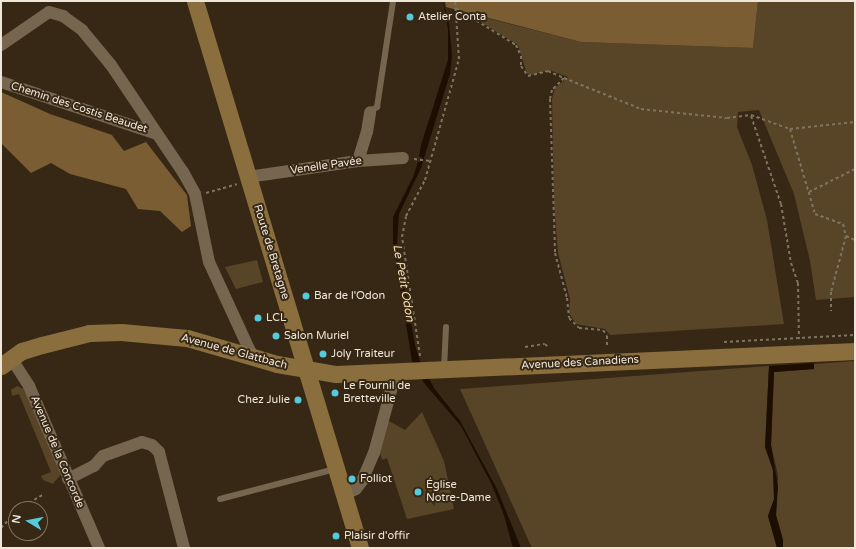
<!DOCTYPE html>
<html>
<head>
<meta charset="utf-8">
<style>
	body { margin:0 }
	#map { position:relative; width:856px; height:549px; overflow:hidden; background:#362814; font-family:"Varela Round",sans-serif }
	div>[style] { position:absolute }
	.green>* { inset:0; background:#584528 }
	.forest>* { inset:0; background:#7a5d32 }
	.water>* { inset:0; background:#1c0e00 }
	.path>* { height:2px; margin-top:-1px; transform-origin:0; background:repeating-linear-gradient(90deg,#7e7261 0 3px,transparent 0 6px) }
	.lane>* { height:6px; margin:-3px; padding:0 3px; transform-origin:3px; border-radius:3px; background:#766650 }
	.street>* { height:12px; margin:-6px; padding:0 6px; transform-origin:6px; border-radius:6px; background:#766650 }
	.secondary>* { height:17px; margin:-8.5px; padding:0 8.5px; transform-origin:8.5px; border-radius:8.5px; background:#8a6e3d }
	.dots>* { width:11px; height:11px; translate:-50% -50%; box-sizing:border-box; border:2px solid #362814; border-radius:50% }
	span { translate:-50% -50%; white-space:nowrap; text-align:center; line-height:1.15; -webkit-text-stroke:4px #362814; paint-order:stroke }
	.poi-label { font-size:11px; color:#efe6da }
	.left { translate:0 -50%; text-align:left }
	.right { translate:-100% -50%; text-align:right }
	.street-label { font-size:11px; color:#efe6da }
	.water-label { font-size:12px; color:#fbdfb7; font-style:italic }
	.frame { position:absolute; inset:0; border:2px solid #efe6da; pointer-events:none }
	.north { position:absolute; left:8px; top:501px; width:40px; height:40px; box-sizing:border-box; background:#362814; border:1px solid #807463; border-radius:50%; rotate:280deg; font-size:11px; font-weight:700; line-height:16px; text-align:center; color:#efe6da }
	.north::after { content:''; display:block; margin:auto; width:14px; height:18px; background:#54cadd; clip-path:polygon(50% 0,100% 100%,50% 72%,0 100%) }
</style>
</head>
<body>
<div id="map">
	<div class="green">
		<i style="clip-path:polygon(758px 1px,855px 1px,855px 297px,816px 300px,810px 261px,794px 194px,759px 110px,738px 112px,737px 127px,752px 165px,767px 220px,784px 324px,610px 335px,605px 329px,576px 324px,569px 313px,570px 299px,558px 253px,554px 203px,552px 99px,555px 88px,568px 77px,549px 70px,532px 75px,527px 74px,518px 45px,474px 18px,475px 15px,581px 42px,753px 48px)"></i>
		<i style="clip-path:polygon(257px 260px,263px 282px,236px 289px,225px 267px)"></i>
		<i style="clip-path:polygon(855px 361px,855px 548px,783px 548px,782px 536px,776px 515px,778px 475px,771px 445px,774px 372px,814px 369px,814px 364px)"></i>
		<i style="clip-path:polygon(769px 366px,765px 447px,773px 470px,774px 499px,768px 516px,777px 548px,532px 548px,460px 389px)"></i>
		<i style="clip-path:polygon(17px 386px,26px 390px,62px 473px,53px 484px,43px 480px,41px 476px,51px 472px,19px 394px,12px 396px,11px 390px)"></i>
		<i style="clip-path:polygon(422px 412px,444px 461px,454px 509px,407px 519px,387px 458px,382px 460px,380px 453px,387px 420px,405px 430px)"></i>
	</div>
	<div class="forest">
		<i style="clip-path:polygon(445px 1px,758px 1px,753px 48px,581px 42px,446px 7px)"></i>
		<i style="clip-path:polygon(1px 92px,50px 114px,112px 135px,124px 151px,146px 142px,187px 195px,191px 226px,182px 232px,160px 211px,138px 209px,126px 189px,70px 174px,51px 163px,31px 173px,1px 143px)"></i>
	</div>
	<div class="water">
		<i style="clip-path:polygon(443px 1px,449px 23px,452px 55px,450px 74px,421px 168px,399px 214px,397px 244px,415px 345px,420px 361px,434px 388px,460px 421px,497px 489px,521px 548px,514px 548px,512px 545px,504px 515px,492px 485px,461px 426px,424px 383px,412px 361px,393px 243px,393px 217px,413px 177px,418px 162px,421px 162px,422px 157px,419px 157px,421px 145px,448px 60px,448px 29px)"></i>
		<i style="clip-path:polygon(814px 363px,814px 369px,774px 372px,771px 445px,778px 487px,776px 515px,783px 540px,783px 548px,777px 548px,768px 516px,774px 499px,773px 470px,765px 447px,769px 366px)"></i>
	</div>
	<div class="path">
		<i style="left:456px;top:8px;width:70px;rotate:31.7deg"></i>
		<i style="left:516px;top:45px;width:12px;rotate:66deg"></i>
		<i style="left:521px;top:56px;width:10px;rotate:90deg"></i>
		<i style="left:521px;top:66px;width:12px;rotate:55deg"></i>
		<i style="left:528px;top:76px;width:21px;rotate:-14deg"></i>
		<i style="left:548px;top:71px;width:17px;rotate:24deg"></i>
		<i style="left:564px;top:78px;width:17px;rotate:135deg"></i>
		<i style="left:552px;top:90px;width:9px;rotate:103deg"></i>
		<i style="left:550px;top:99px;width:154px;rotate:88.1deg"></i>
		<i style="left:555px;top:253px;width:47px;rotate:75.1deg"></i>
		<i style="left:567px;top:298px;width:20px;rotate:84deg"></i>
		<i style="left:569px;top:318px;width:14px;rotate:45deg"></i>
		<i style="left:579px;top:328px;width:24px;rotate:5deg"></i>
		<i style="left:603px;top:330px;width:7px;rotate:56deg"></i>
		<i style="left:607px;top:336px;width:12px;rotate:90deg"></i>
		<i style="left:564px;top:78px;width:83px;rotate:21.9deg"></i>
		<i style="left:641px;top:109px;width:86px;rotate:6deg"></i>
		<i style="left:727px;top:118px;width:24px;rotate:-7deg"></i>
		<i style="left:751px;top:115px;width:41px;rotate:19.7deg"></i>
		<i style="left:790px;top:129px;width:65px;rotate:-6.1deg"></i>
		<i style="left:751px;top:116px;width:93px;rotate:71.2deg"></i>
		<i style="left:781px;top:204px;width:60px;rotate:80.4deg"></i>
		<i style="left:791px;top:263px;width:21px;rotate:71deg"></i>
		<i style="left:798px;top:283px;width:56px;rotate:89deg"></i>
		<i style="left:790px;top:129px;width:89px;rotate:73.6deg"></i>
		<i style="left:815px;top:214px;width:30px;rotate:20deg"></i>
		<i style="left:843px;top:224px;width:12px;rotate:76deg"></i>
		<i style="left:846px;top:236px;width:58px;rotate:105deg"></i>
		<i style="left:831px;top:292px;width:19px;rotate:90deg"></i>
		<i style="left:414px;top:159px;width:16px;rotate:7deg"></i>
		<i style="left:809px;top:192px;width:51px;rotate:-26.6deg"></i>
		<i style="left:206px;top:193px;width:32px;rotate:-16deg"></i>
		<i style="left:846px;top:236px;width:10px;rotate:24deg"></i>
		<i style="left:724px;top:342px;width:131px;rotate:-3.1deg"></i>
		<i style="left:525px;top:347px;width:20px;rotate:-9deg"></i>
		<i style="left:545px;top:344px;width:3px;rotate:45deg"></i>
		<i style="left:420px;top:356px;width:120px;rotate:-98.6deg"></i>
		<i style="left:402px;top:237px;width:21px;rotate:-79deg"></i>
		<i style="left:406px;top:216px;width:41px;rotate:-62.2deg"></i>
		<i style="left:425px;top:180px;width:126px;rotate:-74.3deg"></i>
		<i style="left:459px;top:59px;width:58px;rotate:-93.9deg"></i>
		<i style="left:19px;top:509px;width:29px;rotate:-31deg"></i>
		<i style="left:1px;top:528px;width:22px;rotate:-47deg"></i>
	</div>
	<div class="lane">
		<i style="left:370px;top:112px;width:9px;rotate:-36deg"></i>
		<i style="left:377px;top:107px;width:107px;rotate:-81.4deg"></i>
		<i style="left:444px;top:369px;width:42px;rotate:-87.3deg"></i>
		<i style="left:220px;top:499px;width:119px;rotate:-14.6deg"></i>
	</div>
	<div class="street">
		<i style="left:1px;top:45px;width:58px;rotate:-34.5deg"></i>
		<i style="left:49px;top:12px;width:15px;rotate:16deg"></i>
		<i style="left:63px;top:16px;width:24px;rotate:36deg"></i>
		<i style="left:82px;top:30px;width:45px;rotate:50.4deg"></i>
		<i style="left:111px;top:65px;width:129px;rotate:56.1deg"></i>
		<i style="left:183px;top:172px;width:25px;rotate:61deg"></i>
		<i style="left:195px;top:194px;width:69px;rotate:78.4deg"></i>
		<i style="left:209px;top:262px;width:98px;rotate:65.3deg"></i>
		<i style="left:250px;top:351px;width:5px;rotate:90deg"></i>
		<i style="left:1px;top:82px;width:164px;rotate:18.4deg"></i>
		<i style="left:358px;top:161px;width:30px;rotate:-73deg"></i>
		<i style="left:367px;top:132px;width:20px;rotate:-81deg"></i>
		<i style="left:248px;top:177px;width:111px;rotate:-8.3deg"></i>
		<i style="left:358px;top:161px;width:45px;rotate:-3.8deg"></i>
		<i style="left:11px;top:358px;width:33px;rotate:57deg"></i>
		<i style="left:29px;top:386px;width:176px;rotate:66.6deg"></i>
		<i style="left:68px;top:479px;width:29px;rotate:-27deg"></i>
		<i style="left:94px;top:466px;width:13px;rotate:-48deg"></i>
		<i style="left:103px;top:456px;width:41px;rotate:-19.7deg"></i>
		<i style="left:142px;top:442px;width:10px;rotate:17deg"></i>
		<i style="left:152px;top:445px;width:10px;rotate:45deg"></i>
		<i style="left:159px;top:452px;width:99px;rotate:75.4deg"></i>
		<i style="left:344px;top:495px;width:13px;rotate:-27deg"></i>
		<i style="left:356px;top:489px;width:10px;rotate:-53deg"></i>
		<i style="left:362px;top:481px;width:30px;rotate:-67deg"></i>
		<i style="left:374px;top:453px;width:73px;rotate:-74.8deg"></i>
	</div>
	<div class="secondary">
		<i style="left:195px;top:1px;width:571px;rotate:73.21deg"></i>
		<i style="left:1px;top:366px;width:26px;rotate:-36deg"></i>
		<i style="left:22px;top:351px;width:21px;rotate:-17deg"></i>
		<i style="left:42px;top:345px;width:49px;rotate:-14.3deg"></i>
		<i style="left:89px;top:333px;width:32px;rotate:-2deg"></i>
		<i style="left:121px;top:332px;width:66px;rotate:5.2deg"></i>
		<i style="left:187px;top:338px;width:94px;rotate:16.1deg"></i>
		<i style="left:277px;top:364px;width:60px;rotate:9.6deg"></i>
		<i style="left:336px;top:374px;width:520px;rotate:-2.54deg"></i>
	</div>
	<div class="dots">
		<i style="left:410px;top:17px;background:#54cadd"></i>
		<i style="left:306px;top:296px;background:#54cadd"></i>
		<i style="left:258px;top:318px;background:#54cadd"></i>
		<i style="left:276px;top:336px;background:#54cadd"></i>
		<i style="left:323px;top:354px;background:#54cadd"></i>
		<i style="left:335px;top:393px;background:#54cadd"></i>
		<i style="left:298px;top:400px;background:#54cadd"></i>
		<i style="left:352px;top:479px;background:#54cadd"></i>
		<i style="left:418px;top:492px;background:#54cadd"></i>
		<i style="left:336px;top:536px;background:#54cadd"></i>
	</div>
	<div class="poi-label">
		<span class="left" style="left:418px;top:17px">Atelier Conta</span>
		<span class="left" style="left:314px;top:296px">Bar de l'Odon</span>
		<span class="left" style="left:266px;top:318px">LCL</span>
		<span class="left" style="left:284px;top:336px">Salon Muriel</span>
		<span class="left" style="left:331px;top:354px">Joly Traiteur</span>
		<span class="left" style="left:343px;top:393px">Le Fournil de<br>Bretteville</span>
		<span class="right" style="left:290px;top:400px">Chez Julie</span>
		<span class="left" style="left:360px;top:479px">Folliot</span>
		<span class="left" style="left:426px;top:492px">Église<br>Notre-Dame</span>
		<span class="left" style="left:344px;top:536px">Plaisir d'offir</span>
	</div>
	<div class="street-label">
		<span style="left:79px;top:108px;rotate:18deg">Chemin des Costis Beaudet</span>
		<span style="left:326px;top:166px;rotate:-8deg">Venelle Pavée</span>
		<span style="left:271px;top:252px;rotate:73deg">Route de Bretagne</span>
		<span style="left:234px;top:352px;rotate:15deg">Avenue de Glattbach</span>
		<span style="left:580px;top:363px;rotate:-3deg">Avenue des Canadiens</span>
		<span style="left:57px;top:452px;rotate:67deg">Avenue de la Concorde</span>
	</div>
	<div class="water-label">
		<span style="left:403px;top:283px;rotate:80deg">Le Petit Odon</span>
	</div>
	<div class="frame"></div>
	<div class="north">N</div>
</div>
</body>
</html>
